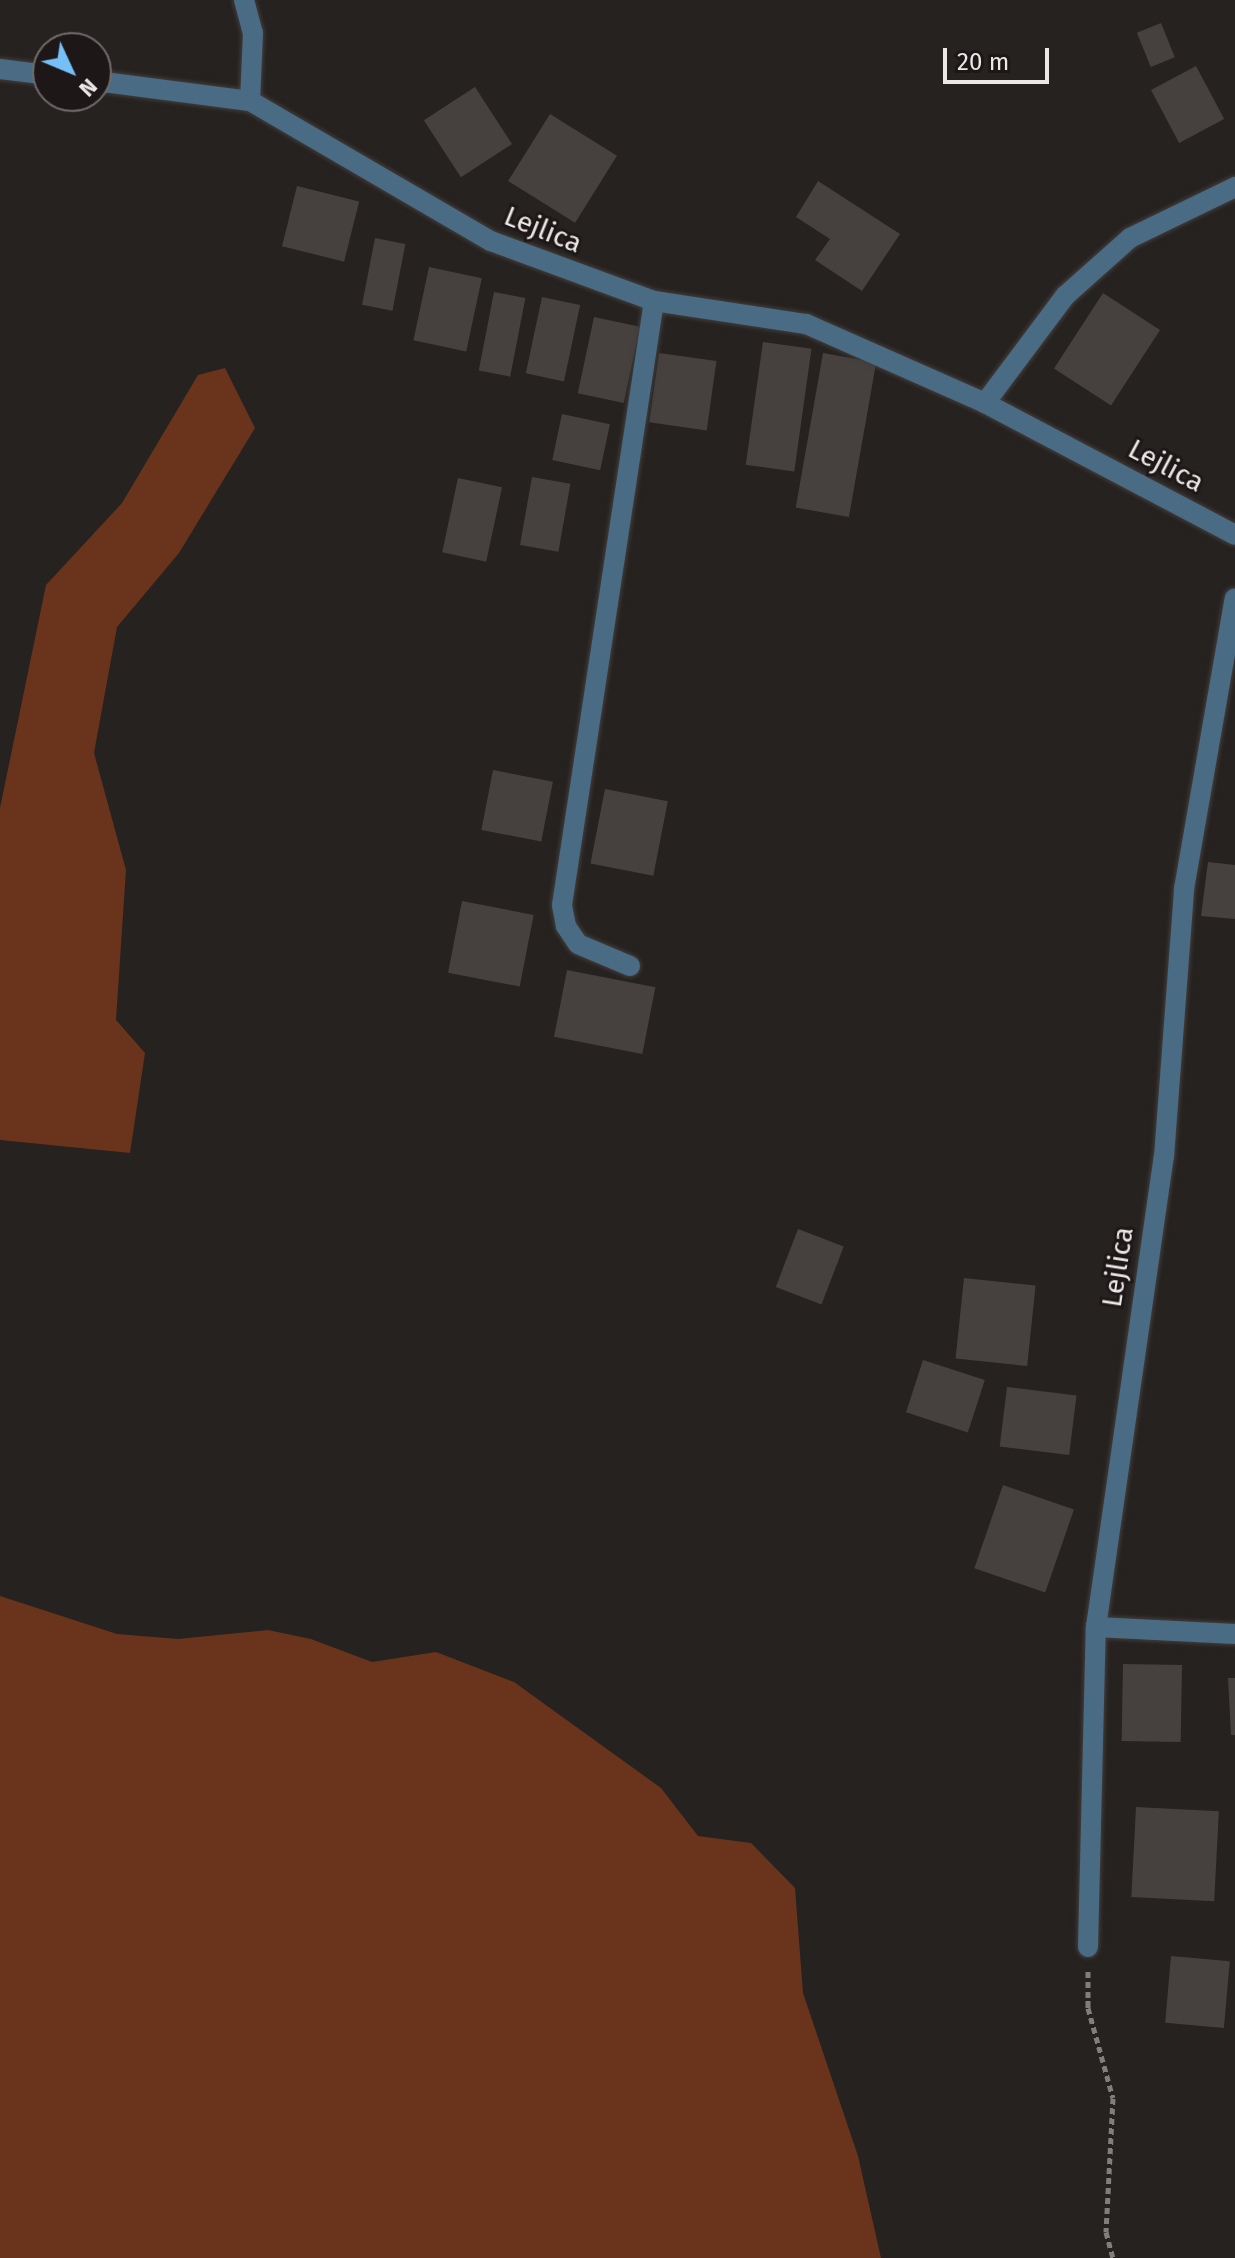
<!DOCTYPE html>
<html>
<head>
<meta charset="utf-8">
<style>
	body { margin:0 }
	#map { position:relative; width:1235px; height:2258px; overflow:hidden; background:#262220; font-family:"Fira Sans",sans-serif }
	div>[style] { position:absolute }
	.green>* { inset:0; background:#69331c }
	.building>* { inset:0; background:#46413f; transform-origin:0 0 }
	.path>* { height:5px; margin-top:-2.5px; transform-origin:0; background:repeating-linear-gradient(90deg,#827e7c 0 6px,transparent 0 10px) }
	.roads { filter:drop-shadow(0 0 2px #423e3c) drop-shadow(0 0 2px #423e3c) }
	.minor>* { height:20px; margin:-10px; padding:0 10px; transform-origin:10px; border-radius:10px; background:#4a6b84 }
	span { translate:-50% -50%; white-space:nowrap; text-align:center; line-height:1.15; -webkit-text-stroke:6px #1d1817; paint-order:stroke }
	.street-label { font-size:28px; color:#ece8e7 }
	.north { position:absolute; left:32px; top:32px; width:80px; height:80px; box-sizing:border-box; background:#1d1817; border:2px solid #706b6a; border-radius:50%; rotate:134deg; font-size:22px; font-weight:700; line-height:32px; text-align:center; color:#ece8e7 }
	.north::after { content:''; display:block; margin:auto; width:28px; height:36px; background:#77bff7; clip-path:polygon(50% 0,100% 100%,50% 72%,0 100%) }
	.scale { position:absolute; left:943px; top:48px; width:106px; height:36px; box-sizing:border-box; border:4px solid #ece8e7; border-top:0; padding-left:10px; font-size:24px; line-height:28px; white-space:nowrap; color:#ece8e7; -webkit-text-stroke:6px #1d1817; paint-order:stroke }
</style>
</head>
<body>
<div id="map">
	<div class="green">
		<i style="clip-path:polygon(225px 368px,255px 428px,179px 553px,117px 627px,94px 753px,126px 870px,116px 1020px,145px 1053px,130px 1153px,0 1140px,0 808px,46px 585px,122px 503px,198px 375px)"></i>
		<i style="clip-path:polygon(0 1596px,117px 1634px,178px 1639px,268px 1630px,311px 1639px,372px 1662px,436px 1652px,514px 1682px,661px 1788px,698px 1836px,751px 1843px,795px 1888px,803px 1993px,858px 2156px,881px 2258px,0 2258px)"></i>
	</div>
	<div class="building">
		<i style="left:1161px;top:23px;width:37px;height:26px;rotate:68deg"></i>
		<i style="left:1196px;top:66px;width:60px;height:51px;rotate:62deg"></i>
		<i style="left:475px;top:87px;width:68px;height:61px;rotate:57deg"></i>
		<i style="left:550px;top:114px;width:79px;height:79px;rotate:32deg"></i>
		<i style="clip-path:polygon(818px 181px,900px 234px,862px 291px,815px 260px,830px 239px,796px 217px)"></i>
		<i style="left:297px;top:186px;width:64px;height:62px;rotate:14deg"></i>
		<i style="left:375px;top:238px;width:31px;height:68px;rotate:11deg"></i>
		<i style="left:429px;top:267px;width:54px;height:75px;rotate:12deg"></i>
		<i style="left:494px;top:292px;width:32px;height:80px;rotate:11deg"></i>
		<i style="left:1103px;top:293px;width:68px;height:90px;rotate:33deg"></i>
		<i style="left:542px;top:297px;width:39px;height:78px;rotate:12deg"></i>
		<i style="left:594px;top:317px;width:47px;height:78px;rotate:12deg"></i>
		<i style="left:763px;top:342px;width:49px;height:124px;rotate:8deg"></i>
		<i style="left:659px;top:353px;width:58px;height:70px;rotate:8deg"></i>
		<i style="left:823px;top:353px;width:54px;height:157px;rotate:10deg"></i>
		<i style="left:562px;top:414px;width:49px;height:47px;rotate:12deg"></i>
		<i style="left:532px;top:477px;width:39px;height:69px;rotate:10deg"></i>
		<i style="left:458px;top:478px;width:45px;height:76px;rotate:12deg"></i>
		<i style="left:493px;top:770px;width:61px;height:61px;rotate:11deg"></i>
		<i style="left:605px;top:789px;width:64px;height:76px;rotate:11deg"></i>
		<i style="clip-path:polygon(1208px 862px,1235px 865px,1235px 919px,1201px 916px)"></i>
		<i style="left:462px;top:901px;width:73px;height:73px;rotate:11deg"></i>
		<i style="left:567px;top:970px;width:90px;height:68px;rotate:11deg"></i>
		<i style="left:798px;top:1229px;width:49px;height:62px;rotate:21deg"></i>
		<i style="left:964px;top:1278px;width:72px;height:81px;rotate:6deg"></i>
		<i style="left:923px;top:1360px;width:65px;height:55px;rotate:18deg"></i>
		<i style="left:1007px;top:1387px;width:70px;height:60px;rotate:7deg"></i>
		<i style="left:1003px;top:1485px;width:75px;height:88px;rotate:19deg"></i>
		<i style="left:1123px;top:1664px;width:59px;height:77px;rotate:1deg"></i>
		<i style="clip-path:polygon(1228px 1678px,1235px 1678px,1235px 1735px,1231px 1735px)"></i>
		<i style="left:1136px;top:1807px;width:83px;height:90px;rotate:3deg"></i>
		<i style="left:1171px;top:1956px;width:59px;height:67px;rotate:5deg"></i>
	</div>
	<div class="path">
		<i style="left:1088px;top:1971px;width:37px;rotate:90deg"></i>
		<i style="left:1088px;top:2008px;width:93px;rotate:74.5deg"></i>
		<i style="left:1113px;top:2098px;width:134px;rotate:93deg"></i>
		<i style="left:1106px;top:2232px;width:27px;rotate:75deg"></i>
	</div>
	<div class="roads">
		<div class="minor">
			<i style="left:244px;top:0;width:34px;rotate:75deg"></i>
			<i style="left:253px;top:33px;width:68px;rotate:92.5deg"></i>
			<i style="left:0;top:69px;width:48px;rotate:7.1deg"></i>
			<i style="left:96px;top:81px;width:155px;rotate:7.4deg"></i>
			<i style="left:250px;top:101px;width:279px;rotate:30.2deg"></i>
			<i style="left:491px;top:241px;width:174px;rotate:20.2deg"></i>
			<i style="left:654px;top:301px;width:154px;rotate:8.6deg"></i>
			<i style="left:806px;top:324px;width:196px;rotate:23.8deg"></i>
			<i style="left:985px;top:403px;width:283px;rotate:27.8deg"></i>
			<i style="left:985px;top:403px;width:134px;rotate:-53.2deg"></i>
			<i style="left:1065px;top:296px;width:87px;rotate:-41.7deg"></i>
			<i style="left:1130px;top:238px;width:117px;rotate:-25.9deg"></i>
			<i style="left:630px;top:966px;width:56px;rotate:-157.1deg"></i>
			<i style="left:578px;top:944px;width:22px;rotate:-124deg"></i>
			<i style="left:566px;top:926px;width:21px;rotate:-101deg"></i>
			<i style="left:562px;top:905px;width:611px;rotate:-81.34deg"></i>
			<i style="left:1096px;top:1627px;width:139px;rotate:2.9deg"></i>
			<i style="left:1088px;top:1947px;width:320px;rotate:-88.6deg"></i>
			<i style="left:1096px;top:1627px;width:475px;rotate:-81.8deg"></i>
			<i style="left:1164px;top:1157px;width:269px;rotate:-85.7deg"></i>
			<i style="left:1184px;top:889px;width:295px;rotate:-80.1deg"></i>
		</div>
	</div>
	<div class="street-label">
		<span style="left:543px;top:230px;rotate:22deg">Lejlica</span>
		<span style="left:1166px;top:466px;rotate:28deg">Lejlica</span>
		<span style="left:1118px;top:1267px;rotate:-81deg">Lejlica</span>
	</div>
	<div class="north">N</div>
	<div class="scale">20 m</div>
</div>
</body>
</html>
